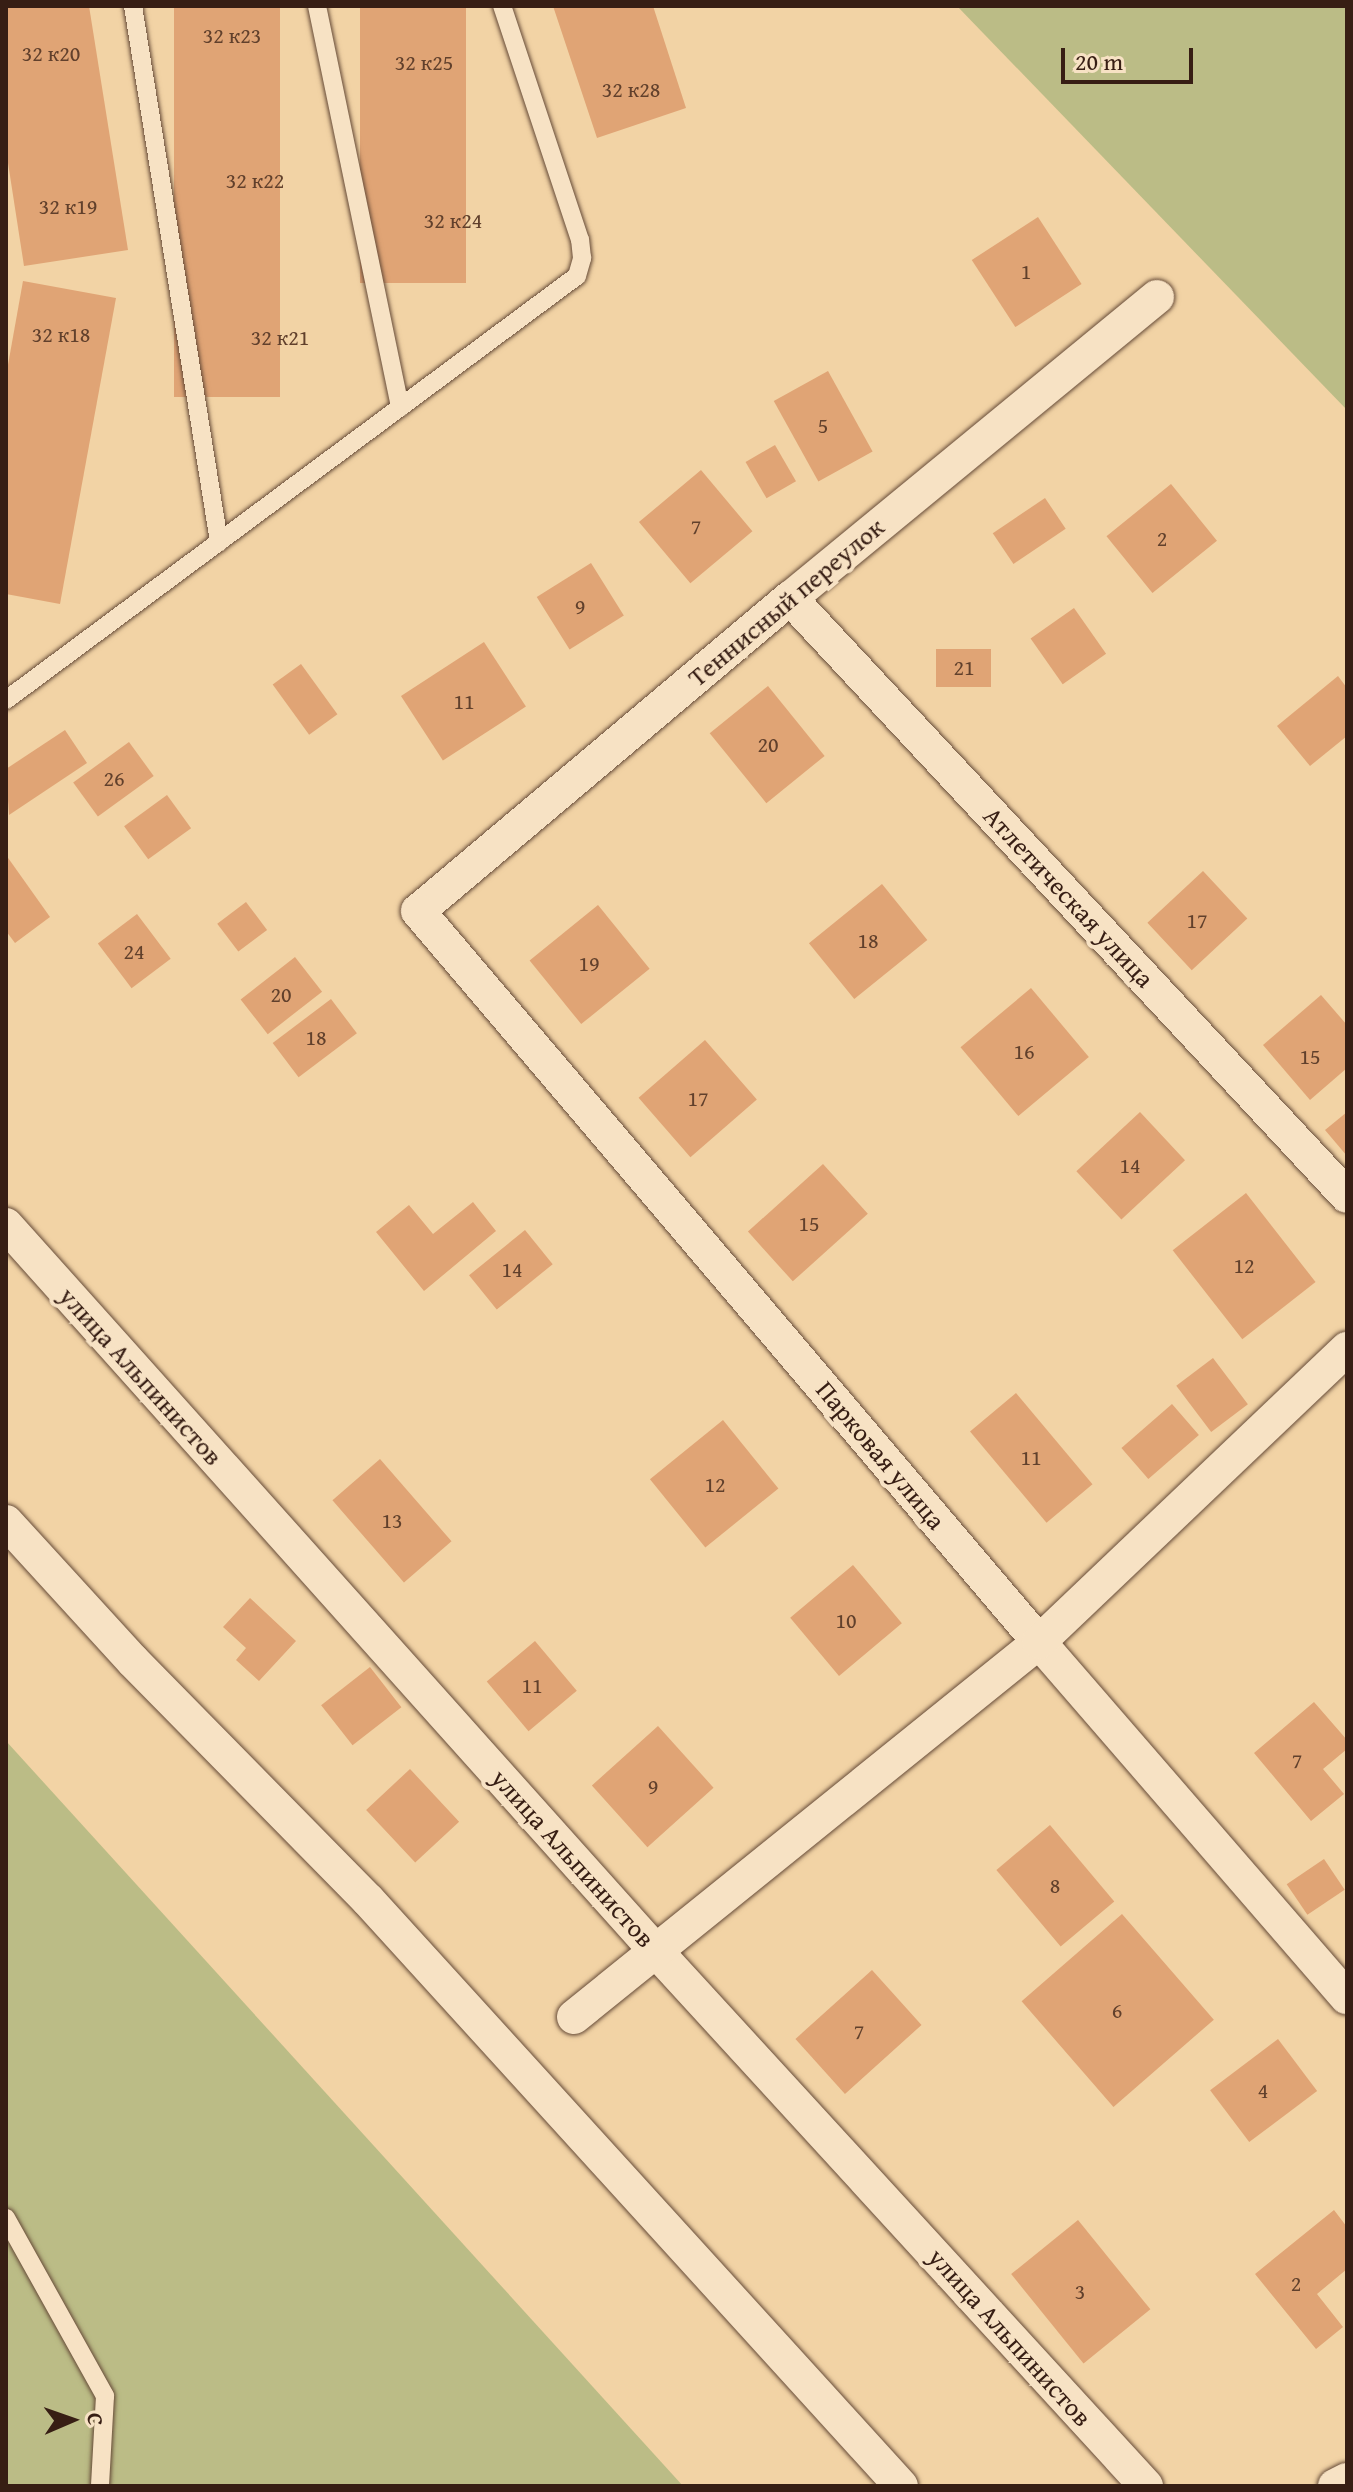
<!DOCTYPE html>
<html>
<head>
<meta charset="utf-8">
<style>
	body { margin:0 }
	#map { position:relative; width:1353px; height:2492px; overflow:hidden; background:#f2d3a5; font-family:"Gentium Book Plus",serif }
	div>[style] { position:absolute }
	.green>* { inset:0; background:#bbbc86 }
	.building>* { inset:0; background:#e0a475; transform-origin:0 0 }
	.roads { filter:drop-shadow(0 0 2px #664b38) drop-shadow(0 0 2px #664b38) }
	.lane>* { height:18px; margin:-9px; padding:0 9px; transform-origin:9px; border-radius:9px; background:#f7e2c4 }
	.street>* { height:34px; margin:-17px; padding:0 17px; transform-origin:17px; border-radius:17px; background:#f7e2c4 }
	span { translate:-50% -50%; white-space:nowrap; text-align:center; line-height:1.15; -webkit-text-stroke:8px #f7e2c4; paint-order:stroke }
	.number-label { font-size:22px; color:#61402c }
	.number-label span { -webkit-text-stroke-width:0 }
	.street-label { font-size:26px; color:#371e14 }
	.frame { position:absolute; inset:0; border:8px solid #371e14; pointer-events:none }
	.north { position:absolute; left:32px; top:2380px; width:80px; height:80px; -webkit-text-stroke:6px #f7e2c4; paint-order:stroke; rotate:88deg; font-size:22px; font-weight:700; line-height:32px; text-align:center; color:#371e14 }
	.north::after { content:''; display:block; margin:auto; width:28px; height:36px; background:#371e14; clip-path:polygon(50% 0,100% 100%,50% 72%,0 100%) }
	.scale { position:absolute; left:1061px; top:48px; width:132px; height:36px; box-sizing:border-box; border:4px solid #371e14; border-top:0; padding-left:10px; font-size:24px; line-height:28px; white-space:nowrap; color:#371e14; -webkit-text-stroke:6px #f7e2c4; paint-order:stroke }
</style>
</head>
<body>
<div id="map">
	<div class="green">
		<i style="clip-path:polygon(957px 6px,1347px 6px,1347px 410px)"></i>
		<i style="clip-path:polygon(6px 1741px,683px 2486px,6px 2486px)"></i>
	</div>
	<div class="building">
		<i style="clip-path:polygon(6px 6px,89px 6px,128px 250px,24px 266px,6px 150px)"></i>
		<i style="left:174px;top:6px;width:106px;height:391px"></i>
		<i style="left:360px;top:6px;width:106px;height:277px"></i>
		<i style="clip-path:polygon(553px 6px,653px 6px,686px 108px,597px 138px)"></i>
		<i style="left:1038px;top:217px;width:80px;height:79px;rotate:57deg"></i>
		<i style="clip-path:polygon(23px 281px,116px 298px,60px 604px,6px 594px,6px 376px)"></i>
		<i style="left:828px;top:371px;width:92px;height:62px;rotate:61deg"></i>
		<i style="left:775px;top:445px;width:42px;height:34px;rotate:60deg"></i>
		<i style="left:701px;top:470px;width:80px;height:81px;rotate:50deg"></i>
		<i style="left:1171px;top:484px;width:73px;height:83px;rotate:51deg"></i>
		<i style="left:1045px;top:498px;width:37px;height:63px;rotate:56deg"></i>
		<i style="left:591px;top:563px;width:62px;height:64px;rotate:58deg"></i>
		<i style="left:1074px;top:608px;width:56px;height:53px;rotate:55deg"></i>
		<i style="left:484px;top:642px;width:77px;height:99px;rotate:57deg"></i>
		<i style="left:991px;top:649px;width:38px;height:55px;rotate:90deg"></i>
		<i style="left:301px;top:664px;width:62px;height:35px;rotate:54deg"></i>
		<i style="clip-path:polygon(1338px 676px,1347px 688px,1347px 736px,1310px 766px,1277px 726px)"></i>
		<i style="left:768px;top:686px;width:90px;height:75px;rotate:51deg"></i>
		<i style="clip-path:polygon(65px 730px,87px 763px,9px 815px,6px 769px)"></i>
		<i style="left:129px;top:742px;width:42px;height:69px;rotate:54deg"></i>
		<i style="left:167px;top:795px;width:41px;height:53px;rotate:54deg"></i>
		<i style="clip-path:polygon(6px 855px,50px 917px,15px 943px,6px 931px)"></i>
		<i style="left:1203px;top:871px;width:65px;height:76px;rotate:47deg"></i>
		<i style="left:882px;top:884px;width:72px;height:94px;rotate:51deg"></i>
		<i style="left:246px;top:902px;width:35px;height:36px;rotate:53deg"></i>
		<i style="left:598px;top:905px;width:82px;height:88px;rotate:51deg"></i>
		<i style="left:137px;top:914px;width:56px;height:49px;rotate:53deg"></i>
		<i style="left:295px;top:957px;width:44px;height:69px;rotate:52deg"></i>
		<i style="left:1031px;top:988px;width:90px;height:92px;rotate:50deg"></i>
		<i style="clip-path:polygon(1321px 995px,1347px 1025px,1347px 1068px,1310px 1100px,1263px 1045px)"></i>
		<i style="left:331px;top:999px;width:43px;height:73px;rotate:53deg"></i>
		<i style="left:705px;top:1040px;width:79px;height:88px;rotate:49deg"></i>
		<i style="left:1140px;top:1112px;width:66px;height:87px;rotate:47deg"></i>
		<i style="clip-path:polygon(1347px 1112px,1347px 1156px,1325px 1130px)"></i>
		<i style="left:823px;top:1164px;width:67px;height:101px;rotate:48deg"></i>
		<i style="left:1246px;top:1193px;width:113px;height:93px;rotate:52deg"></i>
		<i style="clip-path:polygon(473px 1202px,496px 1231px,424px 1291px,376px 1232px,409px 1205px,433px 1234px)"></i>
		<i style="left:525px;top:1230px;width:44px;height:72px;rotate:51deg"></i>
		<i style="left:1213px;top:1358px;width:58px;height:46px;rotate:53deg"></i>
		<i style="left:1016px;top:1393px;width:119px;height:60px;rotate:50deg"></i>
		<i style="left:1172px;top:1404px;width:41px;height:67px;rotate:49deg"></i>
		<i style="left:723px;top:1420px;width:88px;height:94px;rotate:51deg"></i>
		<i style="left:380px;top:1459px;width:109px;height:63px;rotate:49deg"></i>
		<i style="left:853px;top:1565px;width:76px;height:82px;rotate:50deg"></i>
		<i style="clip-path:polygon(250px 1598px,296px 1641px,259px 1681px,236px 1660px,246px 1648px,223px 1627px)"></i>
		<i style="left:535px;top:1641px;width:65px;height:63px;rotate:50deg"></i>
		<i style="left:370px;top:1667px;width:51px;height:62px;rotate:52deg"></i>
		<i style="clip-path:polygon(1314px 1702px,1347px 1740px,1347px 1749px,1323px 1769px,1344px 1794px,1311px 1821px,1254px 1753px)"></i>
		<i style="left:658px;top:1726px;width:83px;height:89px;rotate:48deg"></i>
		<i style="left:410px;top:1769px;width:72px;height:60px;rotate:47deg"></i>
		<i style="left:1050px;top:1825px;width:100px;height:70px;rotate:50deg"></i>
		<i style="left:1324px;top:1859px;width:37px;height:45px;rotate:56deg"></i>
		<i style="left:1122px;top:1914px;width:140px;height:133px;rotate:49deg"></i>
		<i style="left:872px;top:1970px;width:74px;height:103px;rotate:48deg"></i>
		<i style="left:1278px;top:2039px;width:65px;height:85px;rotate:53deg"></i>
		<i style="clip-path:polygon(1334px 2210px,1347px 2227px,1347px 2269px,1317px 2294px,1343px 2327px,1316px 2349px,1255px 2274px)"></i>
		<i style="left:1078px;top:2220px;width:115px;height:86px;rotate:51deg"></i>
	</div>
	<div class="roads">
		<div class="lane">
			<i style="left:133px;top:6px;width:543px;rotate:80.88deg"></i>
			<i style="left:317px;top:6px;width:410px;rotate:78.3deg"></i>
			<i style="left:6px;top:700px;width:711px;rotate:-36.6deg"></i>
			<i style="left:577px;top:276px;width:19px;rotate:-74deg"></i>
			<i style="left:582px;top:258px;width:18px;rotate:-96deg"></i>
			<i style="left:580px;top:240px;width:247px;rotate:-108.4deg"></i>
			<i style="left:6px;top:2218px;width:204px;rotate:60.9deg"></i>
			<i style="left:105px;top:2396px;width:90px;rotate:93.2deg"></i>
		</div>
		<div class="street">
			<i style="left:1157px;top:297px;width:475px;rotate:140.6deg"></i>
			<i style="left:790px;top:598px;width:486px;rotate:139.9deg"></i>
			<i style="left:418px;top:911px;width:959px;rotate:49.65deg"></i>
			<i style="left:1039px;top:1642px;width:470px;rotate:49.1deg"></i>
			<i style="left:790px;top:598px;width:817px;rotate:47.03deg"></i>
			<i style="left:6px;top:1225px;width:973px;rotate:48.17deg"></i>
			<i style="left:655px;top:1950px;width:727px;rotate:47.51deg"></i>
			<i style="left:6px;top:1522px;width:188px;rotate:47.6deg"></i>
			<i style="left:133px;top:1661px;width:335px;rotate:45.5deg"></i>
			<i style="left:368px;top:1900px;width:792px;rotate:47.71deg"></i>
			<i style="left:574px;top:2017px;width:597px;rotate:-38.88deg"></i>
			<i style="left:1039px;top:1642px;width:425px;rotate:-43.6deg"></i>
			<i style="left:1335px;top:2486px;width:13px;rotate:-27deg"></i>
		</div>
	</div>
	<div class="number-label">
		<span style="left:232px;top:36px">32 к23</span>
		<span style="left:51px;top:54px">32 к20</span>
		<span style="left:424px;top:63px">32 к25</span>
		<span style="left:631px;top:90px">32 к28</span>
		<span style="left:255px;top:181px">32 к22</span>
		<span style="left:68px;top:207px">32 к19</span>
		<span style="left:453px;top:221px">32 к24</span>
		<span style="left:1026px;top:272px">1</span>
		<span style="left:61px;top:335px">32 к18</span>
		<span style="left:280px;top:338px">32 к21</span>
		<span style="left:823px;top:426px">5</span>
		<span style="left:696px;top:527px">7</span>
		<span style="left:1162px;top:539px">2</span>
		<span style="left:580px;top:607px">9</span>
		<span style="left:964px;top:668px">21</span>
		<span style="left:464px;top:702px">11</span>
		<span style="left:768px;top:745px">20</span>
		<span style="left:114px;top:779px">26</span>
		<span style="left:1197px;top:921px">17</span>
		<span style="left:868px;top:941px">18</span>
		<span style="left:134px;top:952px">24</span>
		<span style="left:589px;top:964px">19</span>
		<span style="left:281px;top:995px">20</span>
		<span style="left:316px;top:1038px">18</span>
		<span style="left:1024px;top:1052px">16</span>
		<span style="left:1310px;top:1057px">15</span>
		<span style="left:698px;top:1099px">17</span>
		<span style="left:1130px;top:1166px">14</span>
		<span style="left:809px;top:1224px">15</span>
		<span style="left:1244px;top:1266px">12</span>
		<span style="left:512px;top:1270px">14</span>
		<span style="left:1031px;top:1458px">11</span>
		<span style="left:715px;top:1485px">12</span>
		<span style="left:392px;top:1521px">13</span>
		<span style="left:846px;top:1621px">10</span>
		<span style="left:532px;top:1686px">11</span>
		<span style="left:1297px;top:1761px">7</span>
		<span style="left:653px;top:1787px">9</span>
		<span style="left:1055px;top:1886px">8</span>
		<span style="left:1117px;top:2011px">6</span>
		<span style="left:859px;top:2032px">7</span>
		<span style="left:1263px;top:2091px">4</span>
		<span style="left:1296px;top:2284px">2</span>
		<span style="left:1080px;top:2292px">3</span>
	</div>
	<div class="street-label">
		<span style="left:786px;top:602px;rotate:-40deg">Теннисный переулок</span>
		<span style="left:1069px;top:897px;rotate:47deg">Атлетическая улица</span>
		<span style="left:141px;top:1376px;rotate:48deg">улица Альпинистов</span>
		<span style="left:881px;top:1455px;rotate:50deg">Парковая улица</span>
		<span style="left:573px;top:1858px;rotate:48deg">улица Альпинистов</span>
		<span style="left:1010px;top:2337px;rotate:48deg">улица Альпинистов</span>
	</div>
	<div class="frame"></div>
	<div class="north">С</div>
	<div class="scale">20 m</div>
</div>
</body>
</html>
